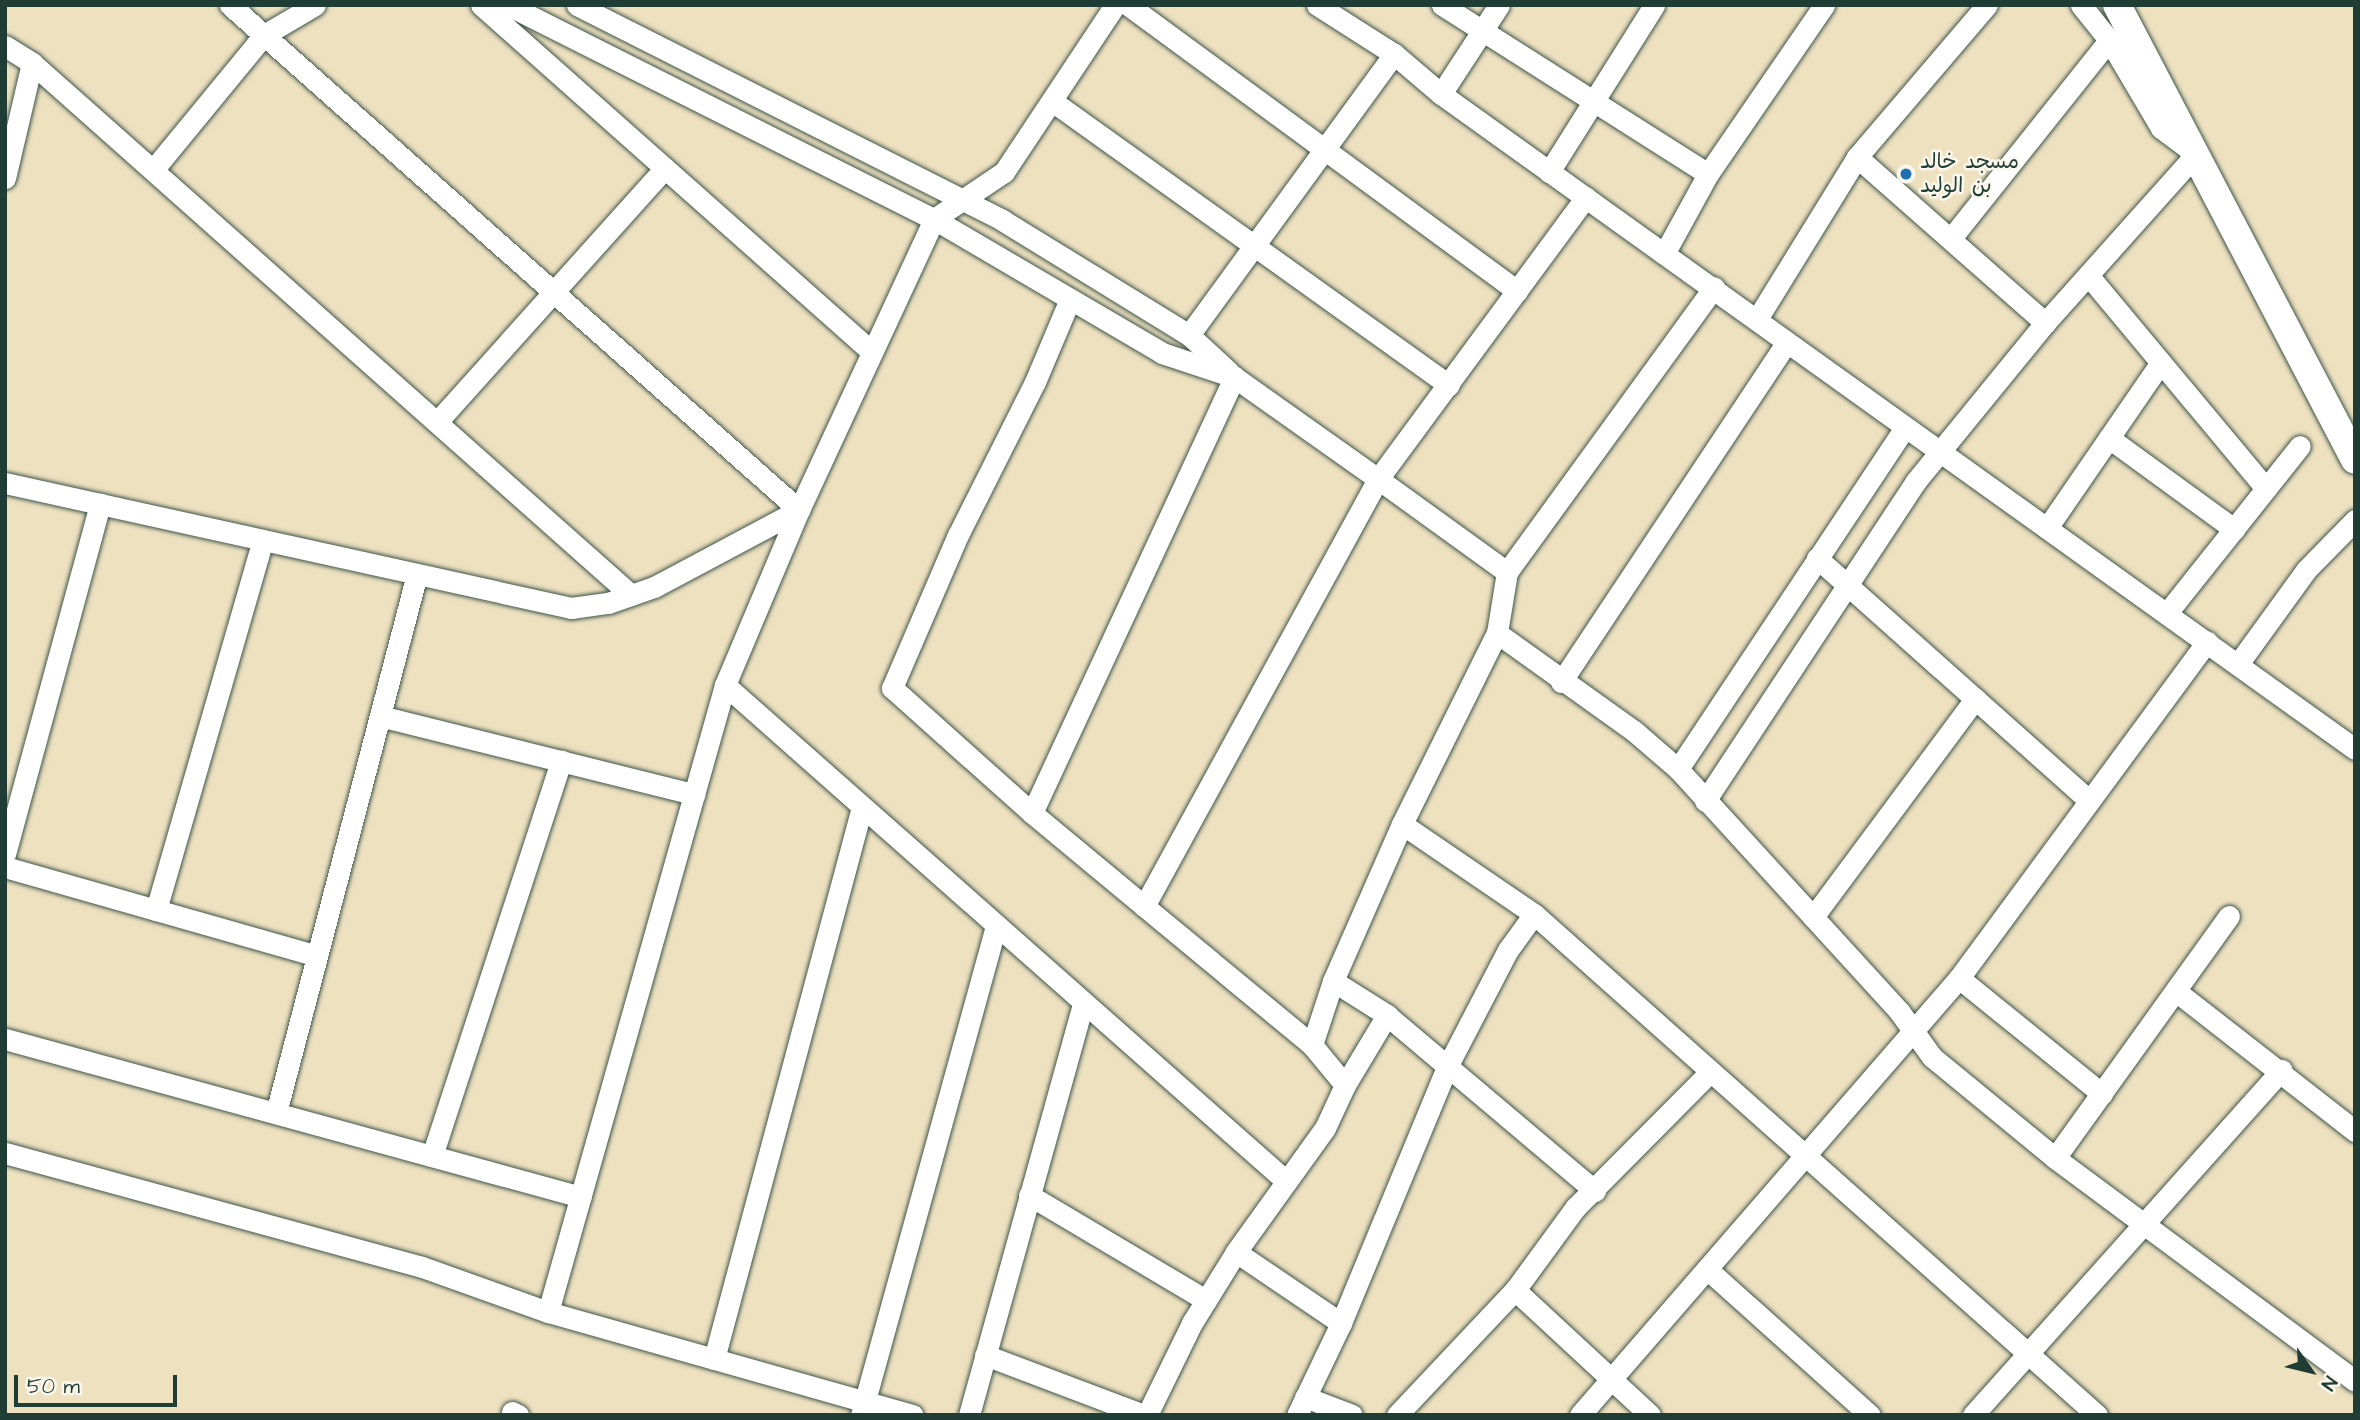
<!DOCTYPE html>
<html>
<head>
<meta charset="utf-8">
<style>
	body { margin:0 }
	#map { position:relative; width:2360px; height:1420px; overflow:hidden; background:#eee1c0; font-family:"Architects Daughter","Playpen Sans Arabic",sans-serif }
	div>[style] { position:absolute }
	.roads { filter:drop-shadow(0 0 2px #3e5649) drop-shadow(0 0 2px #3e5649) }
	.street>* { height:21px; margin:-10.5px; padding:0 10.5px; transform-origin:10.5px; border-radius:10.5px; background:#fff }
	.secondary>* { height:28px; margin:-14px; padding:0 14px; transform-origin:14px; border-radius:14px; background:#fff }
	.dots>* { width:19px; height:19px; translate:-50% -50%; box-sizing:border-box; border:4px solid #fbf7ec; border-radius:50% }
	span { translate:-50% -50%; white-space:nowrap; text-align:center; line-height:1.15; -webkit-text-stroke:5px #fbf7ec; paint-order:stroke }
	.poi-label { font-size:21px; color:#1f3d34 }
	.left { translate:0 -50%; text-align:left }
	.frame { position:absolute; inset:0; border:7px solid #1f3d34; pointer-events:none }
	.north { position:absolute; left:2276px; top:1336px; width:70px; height:70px; -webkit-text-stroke:5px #fbf7ec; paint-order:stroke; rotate:124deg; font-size:19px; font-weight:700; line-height:28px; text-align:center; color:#1f3d34 }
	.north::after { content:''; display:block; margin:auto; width:24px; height:32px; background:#1f3d34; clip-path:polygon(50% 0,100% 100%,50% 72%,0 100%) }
	.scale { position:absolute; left:14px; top:1375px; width:163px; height:32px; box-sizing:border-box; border:4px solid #1f3d34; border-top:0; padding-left:9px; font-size:21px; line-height:24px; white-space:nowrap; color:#1f3d34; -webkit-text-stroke:5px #fbf7ec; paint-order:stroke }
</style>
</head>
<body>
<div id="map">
	<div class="roads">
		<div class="street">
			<i style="left:481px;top:5px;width:523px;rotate:41.59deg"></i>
			<i style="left:508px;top:5px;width:477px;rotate:26.7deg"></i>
			<i style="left:934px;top:219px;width:264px;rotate:30.4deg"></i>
			<i style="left:1162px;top:353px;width:76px;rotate:18.4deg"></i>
			<i style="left:577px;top:5px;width:476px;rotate:26.8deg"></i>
			<i style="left:1002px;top:220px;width:220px;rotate:31.6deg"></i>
			<i style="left:1189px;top:335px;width:54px;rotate:42.8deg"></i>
			<i style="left:1128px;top:5px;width:483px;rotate:36.3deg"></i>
			<i style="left:1317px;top:5px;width:91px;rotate:32.5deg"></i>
			<i style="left:1394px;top:54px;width:62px;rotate:40.4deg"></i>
			<i style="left:1441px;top:94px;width:1124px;rotate:35.63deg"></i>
			<i style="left:1442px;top:5px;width:315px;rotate:32.4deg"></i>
			<i style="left:1708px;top:174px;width:91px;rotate:118.8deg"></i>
			<i style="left:5px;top:46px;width:32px;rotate:32deg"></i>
			<i style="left:32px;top:63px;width:801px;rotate:41.61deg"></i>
			<i style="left:1441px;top:94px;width:106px;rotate:-56.9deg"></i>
			<i style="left:1052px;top:101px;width:488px;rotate:35.6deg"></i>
			<i style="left:1857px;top:157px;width:251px;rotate:41.4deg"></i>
			<i style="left:153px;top:170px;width:175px;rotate:-50.6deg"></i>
			<i style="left:264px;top:35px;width:59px;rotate:-30.5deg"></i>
			<i style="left:1549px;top:172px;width:197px;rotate:-57.8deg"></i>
			<i style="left:1708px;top:174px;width:205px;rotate:-55.5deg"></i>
			<i style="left:5px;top:178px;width:118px;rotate:-76.8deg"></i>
			<i style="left:1952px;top:237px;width:252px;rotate:-51.4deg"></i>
			<i style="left:2088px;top:275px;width:278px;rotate:50.2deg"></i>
			<i style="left:1757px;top:319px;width:190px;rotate:-58.3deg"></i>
			<i style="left:1857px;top:157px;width:200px;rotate:-49.5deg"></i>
			<i style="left:1189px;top:335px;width:348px;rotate:-53.9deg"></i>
			<i style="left:437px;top:422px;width:341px;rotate:-48.1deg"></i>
			<i style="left:2109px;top:438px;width:155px;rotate:36.1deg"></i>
			<i style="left:5px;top:483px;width:580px;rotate:12.45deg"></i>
			<i style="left:571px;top:608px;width:37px;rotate:-8deg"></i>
			<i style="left:608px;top:603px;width:49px;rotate:-19.2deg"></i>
			<i style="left:654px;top:587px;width:164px;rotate:-28deg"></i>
			<i style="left:799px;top:510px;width:761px;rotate:-138.41deg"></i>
			<i style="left:2047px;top:528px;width:201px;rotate:-55.5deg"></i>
			<i style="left:1817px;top:558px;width:365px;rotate:41.7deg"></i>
			<i style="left:1507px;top:572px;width:159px;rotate:-144.2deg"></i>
			<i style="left:1378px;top:479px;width:487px;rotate:118.7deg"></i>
			<i style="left:1144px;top:906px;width:146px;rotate:-140.3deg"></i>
			<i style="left:1032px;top:813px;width:481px;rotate:-65.1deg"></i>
			<i style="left:1234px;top:377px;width:176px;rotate:35.3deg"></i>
			<i style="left:1378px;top:479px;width:350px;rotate:-53.6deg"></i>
			<i style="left:2167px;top:613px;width:213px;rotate:-51.5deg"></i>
			<i style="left:1497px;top:633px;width:168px;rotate:35.6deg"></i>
			<i style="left:1634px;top:731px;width:58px;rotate:40.8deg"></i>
			<i style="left:1678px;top:769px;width:328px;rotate:47.6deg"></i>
			<i style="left:1899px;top:1011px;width:57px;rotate:54.3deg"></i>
			<i style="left:1932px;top:1057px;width:159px;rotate:39.4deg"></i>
			<i style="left:2055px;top:1158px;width:374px;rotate:36.6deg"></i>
			<i style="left:2238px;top:664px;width:116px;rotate:-54.1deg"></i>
			<i style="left:2306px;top:570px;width:70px;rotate:-45.6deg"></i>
			<i style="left:1561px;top:682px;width:408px;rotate:-56.4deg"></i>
			<i style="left:725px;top:685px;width:749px;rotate:41.48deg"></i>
			<i style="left:380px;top:716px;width:324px;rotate:14deg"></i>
			<i style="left:1678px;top:769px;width:410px;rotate:-56.4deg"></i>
			<i style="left:1705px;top:801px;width:383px;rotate:-56.6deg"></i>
			<i style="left:1916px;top:481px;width:204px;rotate:-50.8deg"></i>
			<i style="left:2045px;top:323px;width:227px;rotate:-48.2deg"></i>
			<i style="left:2196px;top:154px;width:44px;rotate:-143.4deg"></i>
			<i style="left:2161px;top:128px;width:102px;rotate:-120.6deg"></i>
			<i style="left:2109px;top:40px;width:45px;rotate:-128.7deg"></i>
			<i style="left:1032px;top:813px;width:188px;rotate:-138.2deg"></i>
			<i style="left:892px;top:688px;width:167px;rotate:-66.7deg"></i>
			<i style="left:958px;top:535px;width:171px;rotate:-63.3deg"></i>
			<i style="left:1035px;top:382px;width:90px;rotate:-67.1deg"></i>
			<i style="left:1402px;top:824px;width:160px;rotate:34.3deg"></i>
			<i style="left:1534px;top:914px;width:754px;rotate:41.67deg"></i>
			<i style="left:5px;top:854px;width:363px;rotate:-74.8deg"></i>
			<i style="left:5px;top:867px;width:324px;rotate:15.9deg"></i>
			<i style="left:1144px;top:906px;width:218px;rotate:39.6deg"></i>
			<i style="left:1312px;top:1045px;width:52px;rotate:50.5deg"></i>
			<i style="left:1345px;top:1085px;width:47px;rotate:114.9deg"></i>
			<i style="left:1325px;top:1128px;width:153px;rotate:125.7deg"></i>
			<i style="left:1236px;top:1252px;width:84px;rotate:121.8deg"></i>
			<i style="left:1192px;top:1323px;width:102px;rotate:116.1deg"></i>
			<i style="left:156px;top:910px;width:385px;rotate:-73.9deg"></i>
			<i style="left:1813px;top:917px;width:272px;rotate:-53.4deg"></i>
			<i style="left:1959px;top:978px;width:184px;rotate:39deg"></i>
			<i style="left:2177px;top:992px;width:226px;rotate:38deg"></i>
			<i style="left:5px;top:1039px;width:597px;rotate:15.34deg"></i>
			<i style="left:1312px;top:1045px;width:67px;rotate:-71.8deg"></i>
			<i style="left:1345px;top:1085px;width:82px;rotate:-59deg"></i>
			<i style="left:276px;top:1113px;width:557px;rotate:-75.34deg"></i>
			<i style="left:5px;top:1153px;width:432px;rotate:15.3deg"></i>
			<i style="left:422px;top:1267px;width:134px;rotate:19.7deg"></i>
			<i style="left:548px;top:1312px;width:379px;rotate:15.8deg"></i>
			<i style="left:432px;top:1156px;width:416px;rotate:-71.9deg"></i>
			<i style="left:2055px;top:1158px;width:298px;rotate:-54.3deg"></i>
			<i style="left:1595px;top:1191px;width:272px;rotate:-139.8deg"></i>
			<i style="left:1387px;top:1015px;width:64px;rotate:-147.8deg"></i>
			<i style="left:1333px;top:981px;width:171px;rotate:-66.3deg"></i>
			<i style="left:1402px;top:824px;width:213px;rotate:-63.6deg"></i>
			<i style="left:1497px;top:633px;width:62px;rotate:-80.7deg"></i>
			<i style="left:1507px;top:572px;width:352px;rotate:-54deg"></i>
			<i style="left:1029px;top:1195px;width:206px;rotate:30.7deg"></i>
			<i style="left:1236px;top:1252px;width:127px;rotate:34.1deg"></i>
			<i style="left:1707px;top:1269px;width:219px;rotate:41.9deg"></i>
			<i style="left:1515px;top:1290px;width:184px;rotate:42.8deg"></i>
			<i style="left:548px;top:1312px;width:652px;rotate:-74.24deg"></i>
			<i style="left:725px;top:685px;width:190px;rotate:-67.1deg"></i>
			<i style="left:799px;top:510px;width:321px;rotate:-65.1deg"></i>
			<i style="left:934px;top:219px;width:84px;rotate:-33.9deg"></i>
			<i style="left:1004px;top:172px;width:201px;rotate:-56.4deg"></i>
			<i style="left:985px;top:1355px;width:170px;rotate:20.7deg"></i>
			<i style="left:714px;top:1359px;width:571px;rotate:-74.99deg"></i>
			<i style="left:1305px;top:1397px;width:50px;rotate:21deg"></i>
			<i style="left:512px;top:1412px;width:7px;rotate:27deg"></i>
			<i style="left:861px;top:1415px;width:507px;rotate:-74.57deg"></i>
			<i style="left:969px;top:1415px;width:427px;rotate:-74.5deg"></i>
			<i style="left:1297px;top:1415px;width:102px;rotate:-64.4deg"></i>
			<i style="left:1341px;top:1323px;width:277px;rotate:-67.5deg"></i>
			<i style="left:1447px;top:1067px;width:132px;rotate:-62.5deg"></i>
			<i style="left:1508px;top:950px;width:44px;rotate:-54.2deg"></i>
			<i style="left:1397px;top:1415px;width:172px;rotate:-46.7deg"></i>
			<i style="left:1515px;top:1290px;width:102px;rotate:-53.8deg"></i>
			<i style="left:1575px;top:1208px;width:190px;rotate:-45.2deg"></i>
			<i style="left:1580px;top:1415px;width:578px;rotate:-49.07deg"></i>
			<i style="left:1959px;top:978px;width:418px;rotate:-53.6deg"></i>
			<i style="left:1973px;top:1415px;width:463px;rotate:-48.2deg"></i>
		</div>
		<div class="secondary">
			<i style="left:2117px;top:5px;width:513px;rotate:62.39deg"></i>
		</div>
	</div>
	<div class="dots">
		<i style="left:1906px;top:174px;background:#1f6fb2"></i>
	</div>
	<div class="poi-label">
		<span class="left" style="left:1920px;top:174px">مسجد خالد<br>بن الوليد</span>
	</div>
	<div class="frame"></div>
	<div class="north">N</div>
	<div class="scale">50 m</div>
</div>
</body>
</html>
